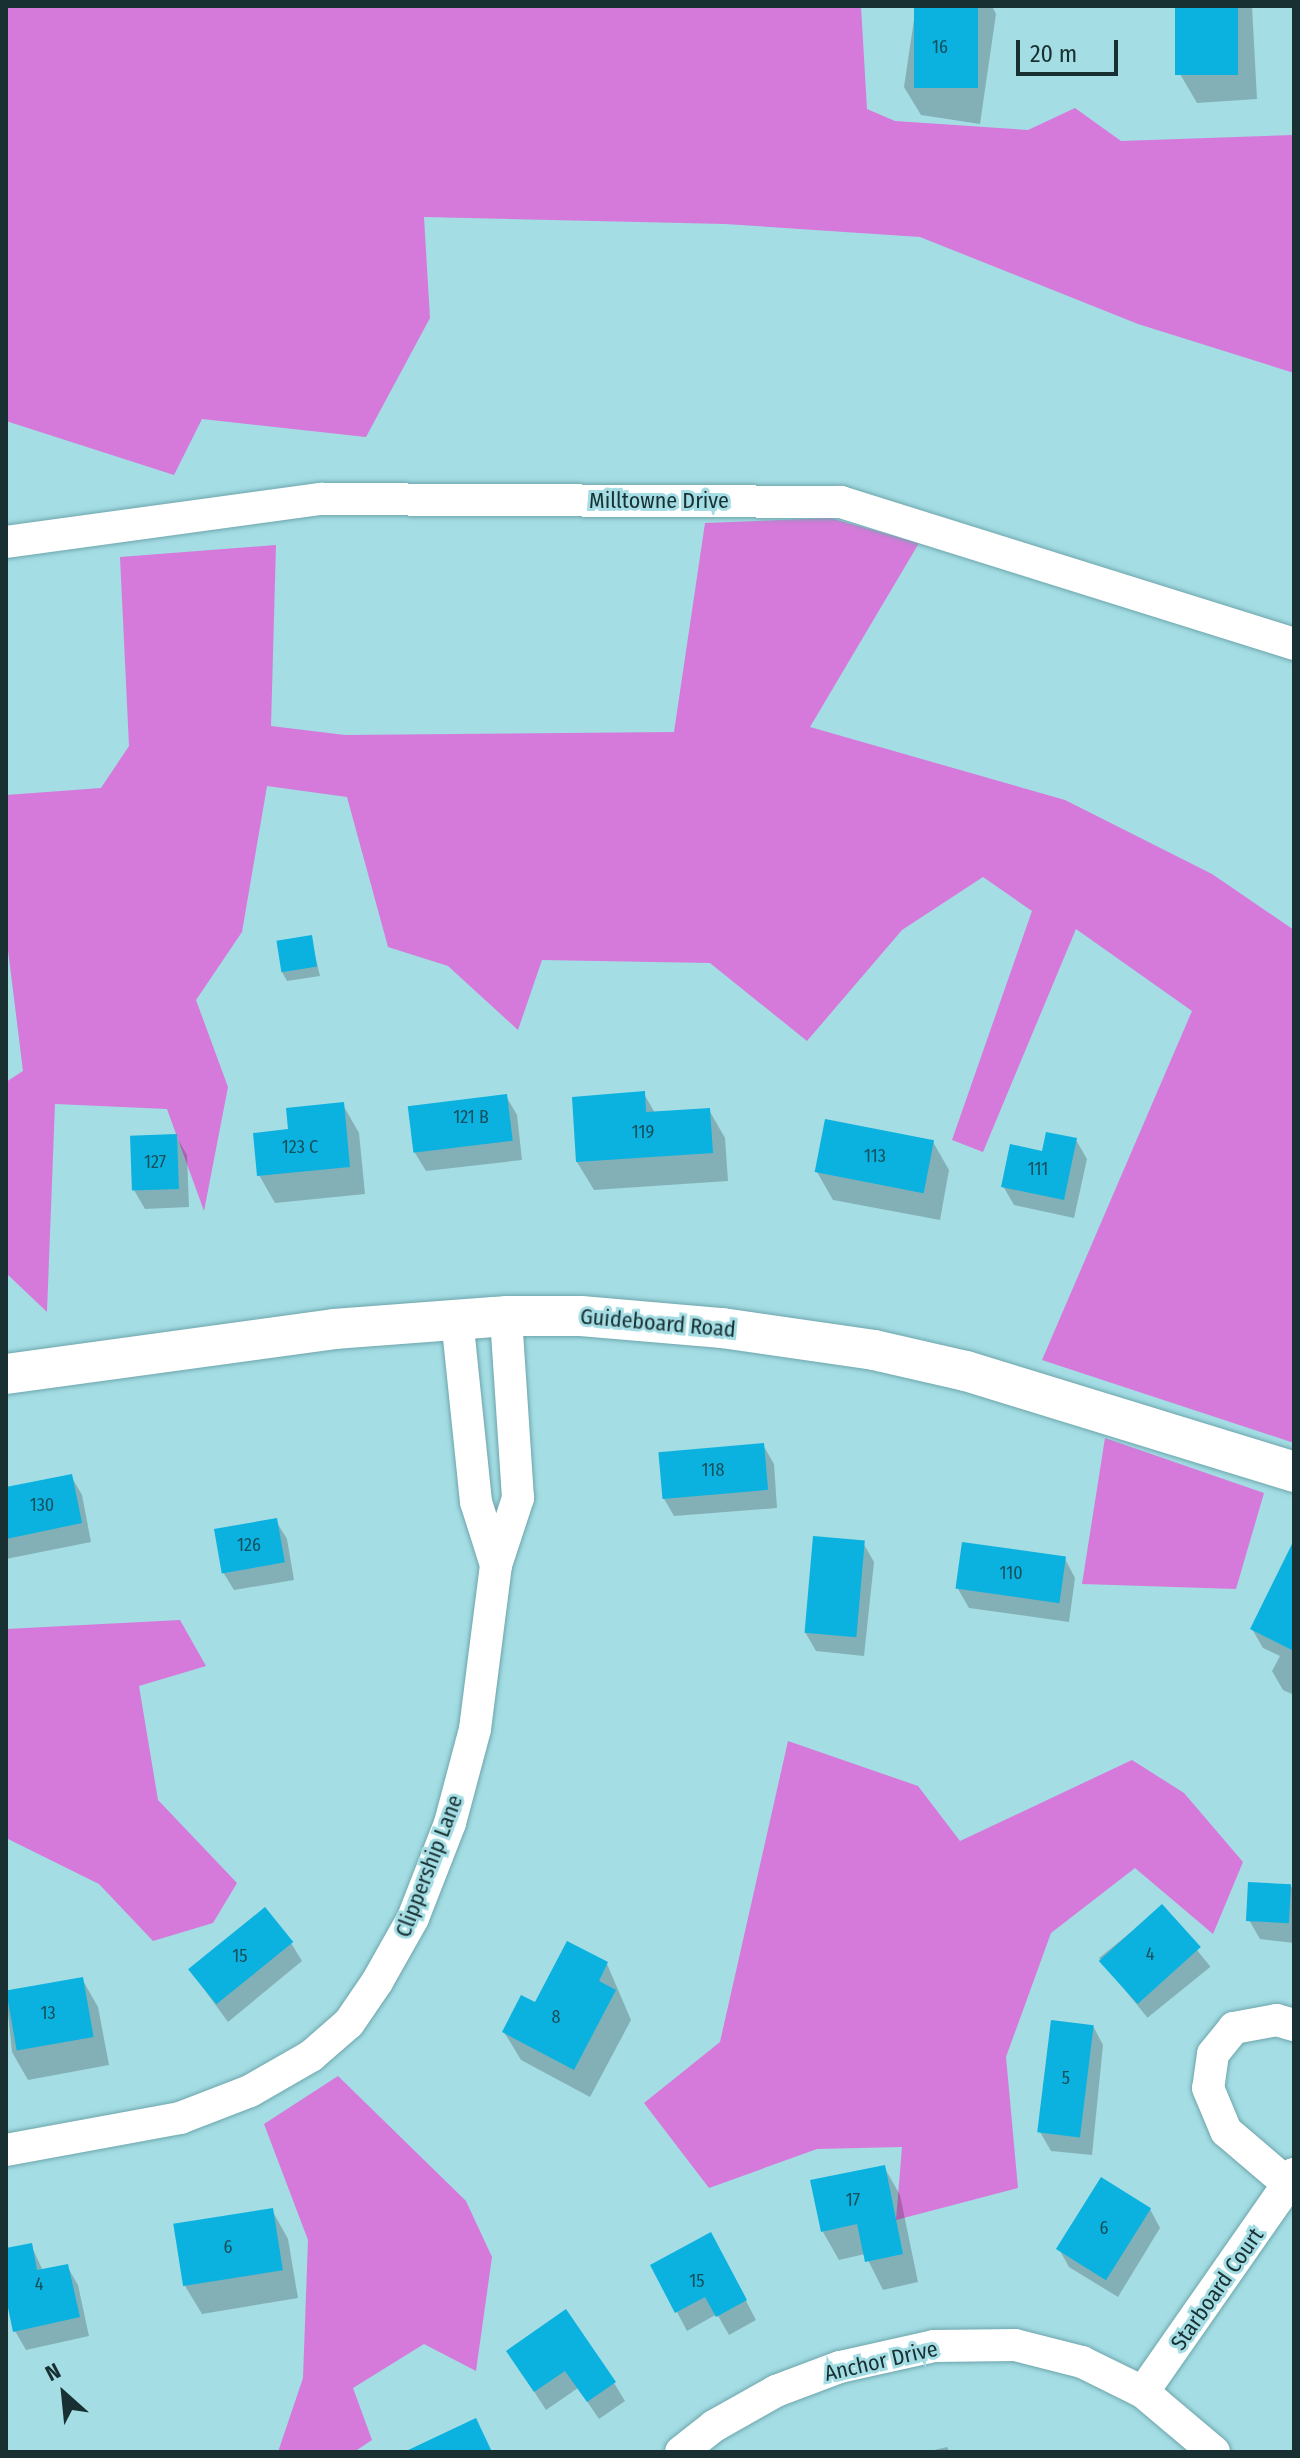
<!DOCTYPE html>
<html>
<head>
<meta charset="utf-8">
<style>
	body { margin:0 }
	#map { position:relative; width:1300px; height:2458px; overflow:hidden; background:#a4dde4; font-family:"Fira Sans Condensed",sans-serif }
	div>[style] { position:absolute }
	.forest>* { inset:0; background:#d57ada }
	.shadow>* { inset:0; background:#0003; transform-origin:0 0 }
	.building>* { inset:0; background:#0bb1df; transform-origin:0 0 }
	.roads { filter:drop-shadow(0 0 2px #6da5ab) drop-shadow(0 0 2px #6da5ab) }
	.minor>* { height:32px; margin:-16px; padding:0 16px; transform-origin:16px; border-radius:16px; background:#fff }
	.tertiary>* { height:40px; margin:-20px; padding:0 20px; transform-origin:20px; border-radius:20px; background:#fff }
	span { translate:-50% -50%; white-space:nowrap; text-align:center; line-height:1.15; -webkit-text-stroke:6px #a4dde4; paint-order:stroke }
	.number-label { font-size:18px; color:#15505d }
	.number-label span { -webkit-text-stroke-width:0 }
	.street-label { font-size:22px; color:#183032 }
	.frame { position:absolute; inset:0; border:8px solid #183032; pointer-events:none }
	.north { position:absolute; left:24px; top:2354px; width:80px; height:80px; -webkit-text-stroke:6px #a4dde4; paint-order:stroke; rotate:333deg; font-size:22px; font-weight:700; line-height:32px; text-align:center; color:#183032 }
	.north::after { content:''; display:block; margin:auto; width:28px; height:36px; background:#183032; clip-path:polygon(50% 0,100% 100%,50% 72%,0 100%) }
	.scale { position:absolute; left:1016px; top:40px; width:102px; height:36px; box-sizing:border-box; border:4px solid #183032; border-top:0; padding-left:10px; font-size:24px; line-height:28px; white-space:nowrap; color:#183032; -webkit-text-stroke:6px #a4dde4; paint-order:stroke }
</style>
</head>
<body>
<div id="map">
	<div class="forest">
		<i style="clip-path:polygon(6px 6px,861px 6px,867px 109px,895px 121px,1028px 130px,1075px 108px,1121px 141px,1294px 135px,1294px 373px,1138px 324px,920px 237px,725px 224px,424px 217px,430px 318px,366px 437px,202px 419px,174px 475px,6px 421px)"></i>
		<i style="clip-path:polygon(830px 518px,919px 543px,810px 727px,1065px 800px,1212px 874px,1294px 930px,1294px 1443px,1042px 1360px,1192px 1011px,1076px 929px,983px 1152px,952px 1140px,1032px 911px,983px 877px,902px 930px,807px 1041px,710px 963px,542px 960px,518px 1030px,448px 966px,388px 947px,347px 797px,267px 786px,242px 932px,196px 1000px,228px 1087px,204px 1211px,167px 1109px,55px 1104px,47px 1312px,6px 1273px,6px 1082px,23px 1071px,6px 934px,6px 795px,101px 788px,129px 746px,120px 557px,276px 545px,271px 726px,345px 735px,674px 732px,705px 523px)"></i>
		<i style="clip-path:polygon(1105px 1438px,1264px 1493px,1236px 1589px,1082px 1584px)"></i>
		<i style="clip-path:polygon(180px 1620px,206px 1666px,139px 1686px,158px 1800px,237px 1883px,213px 1923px,153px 1941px,99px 1884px,6px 1838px,6px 1629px)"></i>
		<i style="clip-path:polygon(788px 1741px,918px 1786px,960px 1841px,1132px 1760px,1184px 1793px,1243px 1862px,1213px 1934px,1135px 1868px,1051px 1933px,1006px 2057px,1018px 2188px,896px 2220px,902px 2147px,817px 2149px,709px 2188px,644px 2103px,720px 2042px)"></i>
		<i style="clip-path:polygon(338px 2076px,466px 2201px,492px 2257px,476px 2371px,424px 2344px,353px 2388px,372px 2440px,354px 2452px,278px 2452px,303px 2378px,308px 2240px,264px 2124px)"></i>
	</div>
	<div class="shadow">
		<i style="clip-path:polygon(916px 6px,992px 6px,996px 14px,980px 124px,921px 115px,904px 87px)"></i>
		<i style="clip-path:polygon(1177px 6px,1252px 6px,1257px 99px,1197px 103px,1180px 74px)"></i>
		<i style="clip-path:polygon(311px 938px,320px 976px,287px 981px,282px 972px)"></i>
		<i style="clip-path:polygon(644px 1094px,655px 1113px,709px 1110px,725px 1138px,728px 1181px,594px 1190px,577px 1162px)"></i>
		<i style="clip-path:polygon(506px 1096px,517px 1115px,522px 1160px,426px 1171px,415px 1153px)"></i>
		<i style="clip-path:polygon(343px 1105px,359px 1133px,365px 1194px,275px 1203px,259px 1175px,291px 1131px)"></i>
		<i style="clip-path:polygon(176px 1136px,187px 1155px,189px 1207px,145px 1209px,134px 1190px)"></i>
		<i style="clip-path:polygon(1076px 1140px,1087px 1159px,1074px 1218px,1014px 1205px,1003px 1186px,1043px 1153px)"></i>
		<i style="clip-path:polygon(933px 1142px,949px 1170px,940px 1220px,833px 1200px,817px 1172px)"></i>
		<i style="clip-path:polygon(763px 1445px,774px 1464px,777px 1508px,674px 1516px,663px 1497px)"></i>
		<i style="clip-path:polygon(71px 1476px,82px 1495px,91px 1542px,6px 1559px,6px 1489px)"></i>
		<i style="clip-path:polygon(276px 1521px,287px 1539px,294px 1580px,234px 1590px,223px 1572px)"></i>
		<i style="clip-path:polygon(863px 1543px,874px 1562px,864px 1656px,816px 1651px,805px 1632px)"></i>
		<i style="clip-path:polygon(1065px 1559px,1075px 1578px,1069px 1622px,969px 1608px,958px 1589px)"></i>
		<i style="clip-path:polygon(1294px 1560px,1294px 1695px,1283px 1690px,1272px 1671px,1280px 1656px,1263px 1648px,1252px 1629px)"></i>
		<i style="clip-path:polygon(1250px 1884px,1294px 1887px,1294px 1943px,1260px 1939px,1249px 1920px)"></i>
		<i style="left:1162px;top:1907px;width:77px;height:81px;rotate:51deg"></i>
		<i style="clip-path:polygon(291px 1943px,302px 1961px,228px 2022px,190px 1970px)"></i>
		<i style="clip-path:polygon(607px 1964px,631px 2020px,590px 2097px,521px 2060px,504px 2032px,536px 2005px)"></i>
		<i style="clip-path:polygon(82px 1979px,98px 2007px,109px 2065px,28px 2080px,12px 2052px,6px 1994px)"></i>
		<i style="clip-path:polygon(1093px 2026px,1103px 2045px,1092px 2155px,1051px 2151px,1040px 2132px)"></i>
		<i style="clip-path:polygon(884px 2167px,900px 2195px,918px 2282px,883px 2290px,865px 2254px,839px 2260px,823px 2232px)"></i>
		<i style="clip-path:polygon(1150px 2209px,1160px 2228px,1118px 2297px,1069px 2267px,1059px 2249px)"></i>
		<i style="clip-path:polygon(272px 2210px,288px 2239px,298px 2298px,202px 2314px,185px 2286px)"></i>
		<i style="clip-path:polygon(31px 2245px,43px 2271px,67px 2266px,78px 2285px,89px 2336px,26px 2350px,15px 2331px,6px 2289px,6px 2250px)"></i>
		<i style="clip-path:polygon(721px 2253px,756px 2320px,729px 2335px,717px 2314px,687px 2331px,677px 2312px)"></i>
		<i style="clip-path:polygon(508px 2351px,614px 2383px,625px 2401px,599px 2419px,578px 2388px,546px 2410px)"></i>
		<i style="clip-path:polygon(947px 2447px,950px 2452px,926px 2452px)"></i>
	</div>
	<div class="building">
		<i style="left:914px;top:6px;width:64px;height:82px"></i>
		<i style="left:1175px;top:6px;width:63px;height:69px"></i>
		<i style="left:312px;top:935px;width:32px;height:36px;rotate:81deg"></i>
		<i style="clip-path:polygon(645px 1091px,646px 1112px,710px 1108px,713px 1153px,576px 1162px,572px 1097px)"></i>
		<i style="left:507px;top:1094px;width:47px;height:100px;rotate:83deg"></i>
		<i style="clip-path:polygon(344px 1102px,350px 1167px,257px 1176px,253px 1133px,288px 1129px,286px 1108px)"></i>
		<i style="left:825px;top:1119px;width:111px;height:54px;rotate:11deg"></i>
		<i style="clip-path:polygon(1046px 1132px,1077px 1138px,1064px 1200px,1001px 1187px,1010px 1144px,1042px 1151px)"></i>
		<i style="left:177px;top:1134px;width:55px;height:47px;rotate:88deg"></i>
		<i style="left:764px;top:1443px;width:47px;height:106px;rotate:85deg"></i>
		<i style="clip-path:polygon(72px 1474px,82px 1523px,6px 1539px,6px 1487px)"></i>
		<i style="left:277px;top:1518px;width:45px;height:64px;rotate:80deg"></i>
		<i style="left:813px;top:1536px;width:52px;height:97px;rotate:5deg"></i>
		<i style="clip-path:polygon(1294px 1540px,1294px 1651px,1250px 1629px)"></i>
		<i style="left:962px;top:1542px;width:105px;height:47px;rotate:8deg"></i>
		<i style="left:1248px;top:1882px;width:43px;height:39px;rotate:3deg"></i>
		<i style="left:1162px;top:1904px;width:58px;height:85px;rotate:48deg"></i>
		<i style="left:265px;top:1907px;width:45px;height:99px;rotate:51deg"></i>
		<i style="clip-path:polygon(567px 1941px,608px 1962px,599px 1981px,616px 1990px,574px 2070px,502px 2032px,521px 1995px,535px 2002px)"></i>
		<i style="left:83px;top:1977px;width:61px;height:78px;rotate:80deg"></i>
		<i style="left:1051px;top:2020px;width:43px;height:113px;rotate:7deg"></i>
		<i style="clip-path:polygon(885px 2165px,903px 2254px,865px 2262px,857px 2224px,821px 2232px,810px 2180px)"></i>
		<i style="left:1101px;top:2177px;width:59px;height:85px;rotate:32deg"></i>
		<i style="left:273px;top:2208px;width:63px;height:101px;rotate:81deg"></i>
		<i style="clip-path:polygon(711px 2232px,747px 2300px,716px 2317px,705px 2297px,675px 2313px,650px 2265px)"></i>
		<i style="clip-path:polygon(32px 2243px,37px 2270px,68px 2264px,80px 2317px,13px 2332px,6px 2298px,6px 2248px)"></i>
		<i style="clip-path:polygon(566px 2309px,616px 2382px,587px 2402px,565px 2371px,534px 2392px,506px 2351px)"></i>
		<i style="clip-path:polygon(476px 2418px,492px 2452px,404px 2452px)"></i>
	</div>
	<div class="roads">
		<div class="minor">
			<i style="left:6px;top:542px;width:318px;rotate:-7.8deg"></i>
			<i style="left:321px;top:499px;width:520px;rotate:0.33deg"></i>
			<i style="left:841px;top:502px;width:475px;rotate:17.4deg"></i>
			<i style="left:457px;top:1318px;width:185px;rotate:84.1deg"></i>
			<i style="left:476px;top:1502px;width:66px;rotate:72.4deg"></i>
			<i style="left:1294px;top:2025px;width:18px;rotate:-164deg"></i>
			<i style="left:1277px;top:2020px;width:44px;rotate:169.5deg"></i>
			<i style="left:1234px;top:2028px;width:33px;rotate:129deg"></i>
			<i style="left:1213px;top:2054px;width:34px;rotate:98deg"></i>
			<i style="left:1208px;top:2088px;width:47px;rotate:67.3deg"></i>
			<i style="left:1226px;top:2131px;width:82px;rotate:40.5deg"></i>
			<i style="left:1288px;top:2184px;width:12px;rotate:-59deg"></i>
			<i style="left:6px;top:2150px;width:177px;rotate:-10.4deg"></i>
			<i style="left:180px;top:2118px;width:75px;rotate:-21.1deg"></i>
			<i style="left:250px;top:2091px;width:70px;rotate:-29.8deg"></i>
			<i style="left:311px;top:2056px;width:50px;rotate:-41deg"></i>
			<i style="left:349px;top:2023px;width:50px;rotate:-55.7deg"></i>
			<i style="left:377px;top:1982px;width:73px;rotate:-60.6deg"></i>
			<i style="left:413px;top:1918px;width:102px;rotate:-68.7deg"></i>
			<i style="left:450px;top:1823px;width:97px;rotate:-75.1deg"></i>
			<i style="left:475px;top:1729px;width:165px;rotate:-82.7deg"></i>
			<i style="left:496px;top:1565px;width:71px;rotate:-71.8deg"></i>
			<i style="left:518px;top:1498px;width:182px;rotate:-93.8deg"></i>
			<i style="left:1143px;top:2392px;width:254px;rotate:-55.1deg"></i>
			<i style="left:681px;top:2452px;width:42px;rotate:-38.2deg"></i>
			<i style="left:714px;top:2426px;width:71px;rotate:-29.4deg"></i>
			<i style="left:776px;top:2391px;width:68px;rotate:-20.6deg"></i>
			<i style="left:840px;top:2367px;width:96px;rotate:-12.6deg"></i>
			<i style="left:934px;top:2346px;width:81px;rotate:-0.7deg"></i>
			<i style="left:1015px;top:2345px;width:69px;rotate:14.2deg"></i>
			<i style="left:1082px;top:2362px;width:68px;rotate:26.2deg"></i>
			<i style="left:1143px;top:2392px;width:93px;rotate:40.2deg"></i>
		</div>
		<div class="tertiary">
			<i style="left:6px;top:1374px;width:331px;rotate:-7.8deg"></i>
			<i style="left:334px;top:1329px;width:172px;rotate:-4.3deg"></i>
			<i style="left:506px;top:1316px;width:75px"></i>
			<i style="left:581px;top:1316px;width:142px;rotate:4.9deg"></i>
			<i style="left:722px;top:1328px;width:154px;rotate:8.2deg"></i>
			<i style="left:874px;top:1350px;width:94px;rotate:12.9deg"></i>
			<i style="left:966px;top:1371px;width:343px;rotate:17.1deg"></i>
		</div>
	</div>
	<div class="number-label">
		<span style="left:940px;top:47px">16</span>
		<span style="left:471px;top:1117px">121 B</span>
		<span style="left:643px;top:1132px">119</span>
		<span style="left:300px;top:1147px">123 C</span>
		<span style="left:875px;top:1156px">113</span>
		<span style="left:155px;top:1162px">127</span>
		<span style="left:1038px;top:1169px">111</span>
		<span style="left:713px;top:1470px">118</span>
		<span style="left:42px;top:1505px">130</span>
		<span style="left:249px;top:1545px">126</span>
		<span style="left:1011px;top:1573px">110</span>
		<span style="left:1150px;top:1954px">4</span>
		<span style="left:240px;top:1956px">15</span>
		<span style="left:48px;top:2013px">13</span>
		<span style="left:556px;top:2017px">8</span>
		<span style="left:1066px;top:2078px">5</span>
		<span style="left:853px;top:2200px">17</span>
		<span style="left:1104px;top:2228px">6</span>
		<span style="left:228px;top:2247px">6</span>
		<span style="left:697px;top:2281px">15</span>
		<span style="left:39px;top:2284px">4</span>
	</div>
	<div class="street-label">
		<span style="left:659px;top:501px">Milltowne Drive</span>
		<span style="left:658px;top:1323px;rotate:5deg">Guideboard Road</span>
		<span style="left:429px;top:1866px;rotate:-69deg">Clippership Lane</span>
		<span style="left:1217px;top:2289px;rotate:-55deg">Starboard Court</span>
		<span style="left:881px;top:2361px;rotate:-13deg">Anchor Drive</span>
	</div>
	<div class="frame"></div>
	<div class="north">N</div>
	<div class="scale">20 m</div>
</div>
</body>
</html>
